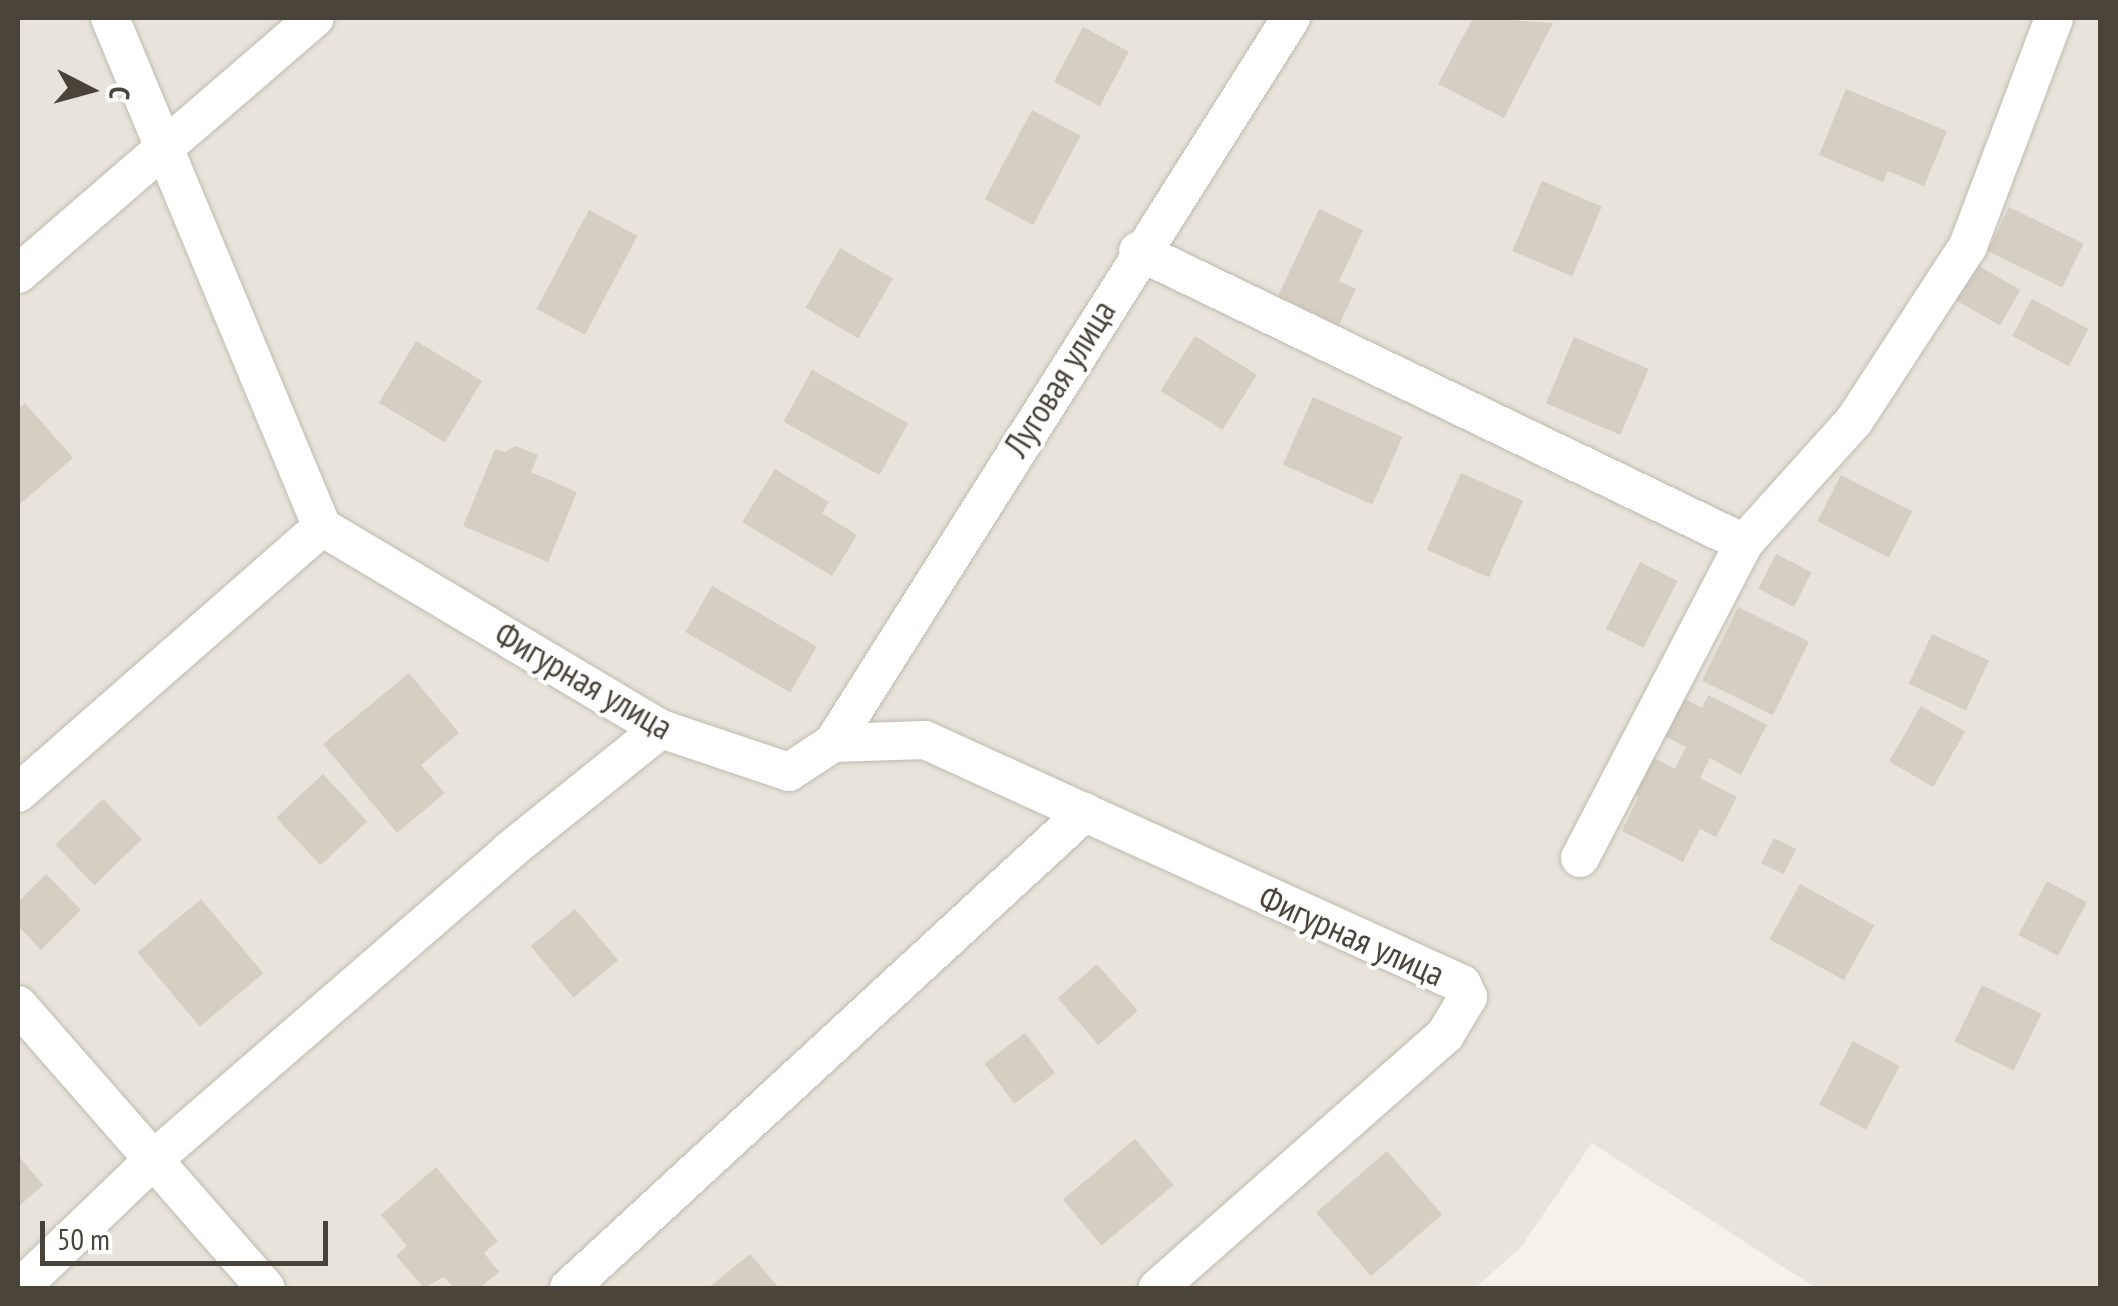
<!DOCTYPE html>
<html>
<head>
<meta charset="utf-8">
<style>
	body { margin:0 }
	#map { position:relative; width:2118px; height:1306px; overflow:hidden; background:#f5f2ec; font-family:"PT Sans Narrow",sans-serif }
	div>[style] { position:absolute }
	.residential>* { inset:0; background:#e8e4db }
	.building>* { inset:0; background:#d5cec3; transform-origin:0 0 }
	.roads { filter:drop-shadow(0 0 2px #c0bab0) drop-shadow(0 0 2px #c0bab0) }
	.street>* { height:38px; margin:-19px; padding:0 19px; transform-origin:19px; border-radius:19px; background:#fff }
	span { translate:-50% -50%; white-space:nowrap; text-align:center; line-height:1.15; -webkit-text-stroke:8px #fff; paint-order:stroke }
	.street-label { font-size:35px; color:#49433a }
	.frame { position:absolute; inset:0; border:20px solid #49433a; pointer-events:none }
	.north { position:absolute; left:40px; top:40px; width:100px; height:100px; -webkit-text-stroke:8px #fff; paint-order:stroke; rotate:96deg; font-size:28px; font-weight:700; line-height:40px; text-align:center; color:#49433a }
	.north::after { content:''; display:block; margin:auto; width:35px; height:45px; background:#49433a; clip-path:polygon(50% 0,100% 100%,50% 72%,0 100%) }
	.scale { position:absolute; left:40px; top:1221px; width:288px; height:45px; box-sizing:border-box; border:5px solid #49433a; border-top:0; padding-left:12px; font-size:30px; line-height:35px; white-space:nowrap; color:#49433a; -webkit-text-stroke:8px #fff; paint-order:stroke }
</style>
</head>
<body>
<div id="map">
	<div class="residential">
		<i style="clip-path:polygon(18px 18px,2100px 18px,2100px 1288px,1816px 1288px,1592px 1143px,1521px 1247px,1475px 1288px,18px 1288px)"></i>
	</div>
	<div class="building">
		<i style="clip-path:polygon(1473px 18px,1553px 23px,1504px 118px,1438px 84px)"></i>
		<i style="left:1083px;top:27px;width:52px;height:62px;rotate:28deg"></i>
		<i style="clip-path:polygon(1846px 89px,1947px 131px,1924px 186px,1888px 171px,1883px 182px,1819px 155px)"></i>
		<i style="left:1032px;top:110px;width:55px;height:101px;rotate:28deg"></i>
		<i style="left:1542px;top:181px;width:65px;height:76px;rotate:23deg"></i>
		<i style="left:2009px;top:207px;width:83px;height:49px;rotate:26deg"></i>
		<i style="clip-path:polygon(1319px 209px,1363px 230px,1339px 281px,1356px 289px,1339px 325px,1278px 296px)"></i>
		<i style="left:589px;top:210px;width:55px;height:112px;rotate:28deg"></i>
		<i style="left:840px;top:248px;width:61px;height:69px;rotate:30deg"></i>
		<i style="left:1972px;top:262px;width:56px;height:41px;rotate:30deg"></i>
		<i style="left:2032px;top:299px;width:64px;height:42px;rotate:28deg"></i>
		<i style="left:1195px;top:336px;width:73px;height:65px;rotate:32deg"></i>
		<i style="left:1574px;top:337px;width:81px;height:72px;rotate:23deg"></i>
		<i style="left:416px;top:341px;width:77px;height:72px;rotate:31deg"></i>
		<i style="left:812px;top:370px;width:110px;height:59px;rotate:29deg"></i>
		<i style="left:1313px;top:397px;width:98px;height:74px;rotate:24deg"></i>
		<i style="clip-path:polygon(25px 403px,73px 458px,20px 504px,18px 409px)"></i>
		<i style="clip-path:polygon(516px 446px,538px 455px,531px 472px,577px 492px,548px 562px,463px 526px,495px 449px,505px 452px)"></i>
		<i style="clip-path:polygon(775px 469px,829px 502px,822px 513px,857px 535px,832px 576px,742px 522px)"></i>
		<i style="left:1461px;top:473px;width:68px;height:84px;rotate:24deg"></i>
		<i style="left:1841px;top:475px;width:80px;height:52px;rotate:27deg"></i>
		<i style="left:1776px;top:554px;width:40px;height:39px;rotate:27deg"></i>
		<i style="left:1640px;top:562px;width:42px;height:75px;rotate:27deg"></i>
		<i style="left:712px;top:586px;width:121px;height:53px;rotate:30deg"></i>
		<i style="left:1738px;top:607px;width:79px;height:82px;rotate:26deg"></i>
		<i style="left:1932px;top:634px;width:63px;height:55px;rotate:25deg"></i>
		<i style="clip-path:polygon(409px 673px,459px 733px,421px 765px,445px 793px,397px 833px,323px 744px)"></i>
		<i style="clip-path:polygon(1672px 692px,1702px 708px,1708px 695px,1767px 725px,1741px 775px,1710px 758px,1700px 778px,1737px 797px,1716px 837px,1700px 829px,1683px 862px,1622px 831px,1639px 796px,1619px 785px,1637px 749px,1675px 769px,1686px 747px,1652px 730px)"></i>
		<i style="left:1921px;top:706px;width:51px;height:64px;rotate:30deg"></i>
		<i style="left:323px;top:774px;width:65px;height:64px;rotate:47deg"></i>
		<i style="left:103px;top:799px;width:56px;height:66px;rotate:46deg"></i>
		<i style="left:1774px;top:838px;width:25px;height:28px;rotate:27deg"></i>
		<i style="clip-path:polygon(46px 874px,81px 910px,41px 950px,18px 926px,18px 902px)"></i>
		<i style="left:2047px;top:881px;width:45px;height:61px;rotate:28deg"></i>
		<i style="left:1800px;top:884px;width:85px;height:63px;rotate:29deg"></i>
		<i style="left:201px;top:899px;width:97px;height:83px;rotate:50deg"></i>
		<i style="left:575px;top:909px;width:67px;height:58px;rotate:50deg"></i>
		<i style="left:1097px;top:964px;width:62px;height:52px;rotate:49deg"></i>
		<i style="left:1982px;top:985px;width:66px;height:63px;rotate:26deg"></i>
		<i style="left:1025px;top:1033px;width:50px;height:51px;rotate:53deg"></i>
		<i style="left:1853px;top:1041px;width:53px;height:72px;rotate:28deg"></i>
		<i style="left:1135px;top:1139px;width:60px;height:94px;rotate:50deg"></i>
		<i style="left:1387px;top:1151px;width:84px;height:94px;rotate:49deg"></i>
		<i style="clip-path:polygon(18px 1155px,43px 1185px,18px 1207px)"></i>
		<i style="clip-path:polygon(436px 1167px,498px 1241px,484px 1253px,499px 1272px,480px 1288px,454px 1288px,444px 1277px,424px 1288px,396px 1256px,407px 1246px,381px 1215px)"></i>
		<i style="clip-path:polygon(750px 1254px,779px 1288px,708px 1288px)"></i>
	</div>
	<div class="roads">
		<div class="street">
			<i style="left:110px;top:18px;width:551px;rotate:67.39deg"></i>
			<i style="left:322px;top:527px;width:395px;rotate:30.8deg"></i>
			<i style="left:661px;top:729px;width:135px;rotate:18.6deg"></i>
			<i style="left:789px;top:772px;width:53px;rotate:-33.4deg"></i>
			<i style="left:833px;top:743px;width:92px;rotate:-1.9deg"></i>
			<i style="left:925px;top:740px;width:590px;rotate:24.44deg"></i>
			<i style="left:1462px;top:984px;width:14px;rotate:65deg"></i>
			<i style="left:1468px;top:997px;width:44px;rotate:121.2deg"></i>
			<i style="left:1445px;top:1035px;width:383px;rotate:138.6deg"></i>
			<i style="left:1138px;top:251px;width:673px;rotate:25.73deg"></i>
			<i style="left:18px;top:274px;width:392px;rotate:-40.8deg"></i>
			<i style="left:833px;top:743px;width:858px;rotate:-57.72deg"></i>
			<i style="left:18px;top:793px;width:404px;rotate:-41.2deg"></i>
			<i style="left:1580px;top:858px;width:355px;rotate:-62.5deg"></i>
			<i style="left:1744px;top:543px;width:164px;rotate:-48deg"></i>
			<i style="left:1854px;top:421px;width:209px;rotate:-56.9deg"></i>
			<i style="left:1968px;top:246px;width:244px;rotate:-69.3deg"></i>
			<i style="left:18px;top:1005px;width:376px;rotate:48.8deg"></i>
			<i style="left:20px;top:1288px;width:186px;rotate:-43.9deg"></i>
			<i style="left:154px;top:1159px;width:470px;rotate:-40.9deg"></i>
			<i style="left:509px;top:851px;width:195px;rotate:-38.8deg"></i>
			<i style="left:569px;top:1288px;width:702px;rotate:-42.69deg"></i>
		</div>
	</div>
	<div class="street-label">
		<span style="left:1059px;top:378px;rotate:-58deg">Луговая улица</span>
		<span style="left:584px;top:680px;rotate:30deg">Фигурная улица</span>
		<span style="left:1352px;top:935px;rotate:24deg">Фигурная улица</span>
	</div>
	<div class="frame"></div>
	<div class="north">С</div>
	<div class="scale">50 m</div>
</div>
</body>
</html>
